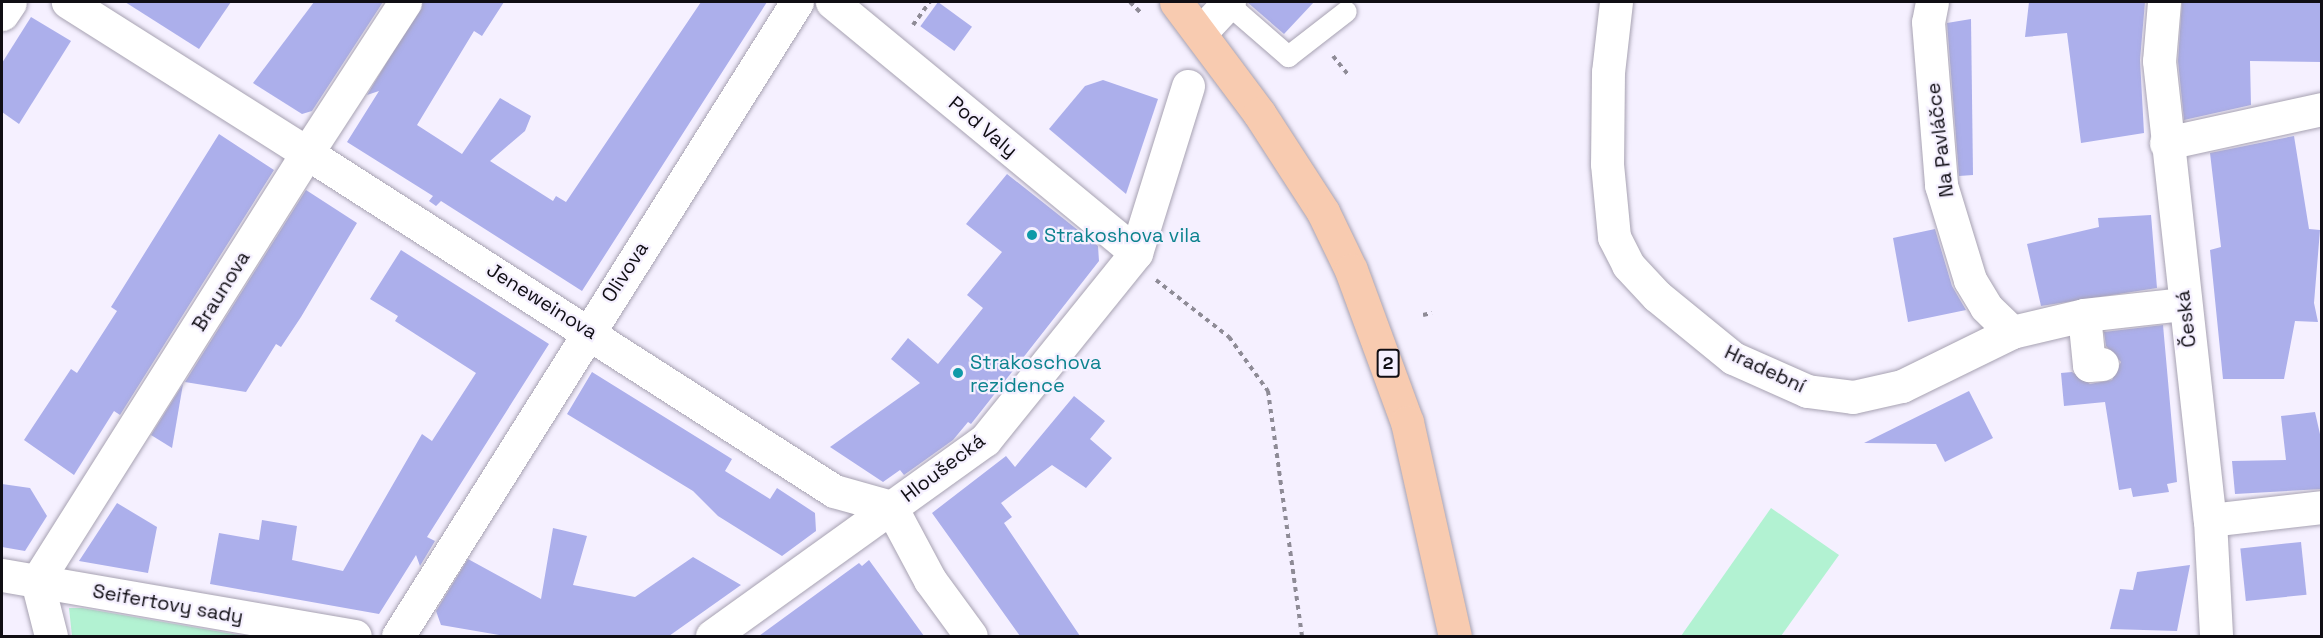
<!DOCTYPE html>
<html>
<head>
<meta charset="utf-8">
<style>
	body { margin:0 }
	#map { position:relative; width:2323px; height:638px; overflow:hidden; background:#f5f0ff; font-family:"Space Grotesk",sans-serif }
	div>[style] { position:absolute }
	.green>* { inset:0; background:#b2f2d2 }
	.building>* { inset:0; background:#acafeb; transform-origin:0 0 }
	.path>* { height:4px; margin-top:-2px; transform-origin:0; background:repeating-linear-gradient(90deg,#8e8b96 0 4.5px,transparent 0 9px) }
	.roads { filter:drop-shadow(0 0 2px #a7a2b2) drop-shadow(0 0 2px #a7a2b2) }
	.lane>* { height:21px; margin:-10.5px; padding:0 10.5px; transform-origin:10.5px; border-radius:10.5px; background:#fff }
	.street>* { height:33px; margin:-16.5px; padding:0 16.5px; transform-origin:16.5px; border-radius:16.5px; background:#fff }
	.secondary>* { height:33px; margin:-16.5px; padding:0 16.5px; transform-origin:16.5px; border-radius:16.5px; background:#fff }
	.primary>* { height:33px; margin:-16.5px; padding:0 16.5px; transform-origin:16.5px; border-radius:16.5px; background:#f8cbb0 }
	.dots>* { width:16px; height:16px; translate:-50% -50%; box-sizing:border-box; border:3px solid #f5f0ff; border-radius:50% }
	span { translate:-50% -50%; white-space:nowrap; text-align:center; line-height:1.15; -webkit-text-stroke:4.5px #f5f0ff; paint-order:stroke }
	.shield-label span { padding:2px 4px; background:#f5f0ff; border:2px solid; border-radius:4px; -webkit-text-stroke-width:0 }
	.shield-label { font-size:18px; color:#100e14; font-weight:700 }
	.street-label { font-size:20px; color:#100e14 }
	.culture-label { font-size:20px; color:#0d838f }
	.left { translate:0 -50%; text-align:left }
	.frame { position:absolute; inset:0; border:3px solid #100e14; pointer-events:none }
</style>
</head>
<body>
<div id="map">
	<div class="green">
		<i style="clip-path:polygon(1771px 508px,1839px 555px,1781px 636px,1681px 636px)"></i>
		<i style="clip-path:polygon(69px 608px,82px 608px,245px 636px,72px 636px)"></i>
	</div>
	<div class="building">
		<i style="clip-path:polygon(125px 2px,231px 2px,199px 49px)"></i>
		<i style="clip-path:polygon(314px 2px,383px 2px,312px 111px,302px 114px,253px 83px)"></i>
		<i style="clip-path:polygon(423px 2px,504px 2px,482px 36px,474px 31px,417px 125px,462px 154px,500px 98px,531px 116px,525px 131px,490px 161px,553px 201px,556px 196px,566px 202px,701px 2px,767px 2px,582px 291px,441px 201px,436px 206px,429px 201px,433px 196px,347px 142px,379px 91px,367px 95px)"></i>
		<i style="left:938px;top:2px;width:42px;height:30px;rotate:36deg"></i>
		<i style="clip-path:polygon(1247px 2px,1314px 2px,1284px 34px)"></i>
		<i style="clip-path:polygon(2029px 2px,2145px 2px,2140px 60px,2144px 133px,2081px 143px,2067px 33px,2025px 37px)"></i>
		<i style="clip-path:polygon(2182px 2px,2322px 2px,2322px 62px,2250px 61px,2251px 105px,2184px 120px,2178px 61px)"></i>
		<i style="clip-path:polygon(31px 17px,71px 41px,19px 124px,2px 112px,2px 63px)"></i>
		<i style="clip-path:polygon(1971px 19px,1973px 175px,1959px 176px,1947px 23px)"></i>
		<i style="clip-path:polygon(1103px 80px,1158px 99px,1126px 194px,1049px 129px,1085px 86px)"></i>
		<i style="clip-path:polygon(219px 134px,274px 170px,120px 415px,114px 411px,74px 475px,24px 440px,71px 369px,77px 373px,117px 311px,111px 307px)"></i>
		<i style="clip-path:polygon(2294px 136px,2309px 229px,2320px 230px,2314px 303px,2318px 322px,2295px 321px,2284px 379px,2223px 379px,2210px 250px,2221px 247px,2210px 153px)"></i>
		<i style="clip-path:polygon(1007px 174px,1098px 246px,1099px 261px,971px 424px,968px 422px,953px 440px,904px 475px,900px 470px,883px 482px,830px 447px,920px 383px,891px 359px,908px 338px,938px 364px,983px 308px,967px 295px,1002px 252px,966px 224px)"></i>
		<i style="clip-path:polygon(306px 190px,357px 223px,301px 317px,281px 347px,276px 344px,246px 392px,185px 382px)"></i>
		<i style="clip-path:polygon(2151px 215px,2157px 288px,2041px 306px,2027px 244px,2099px 227px,2098px 218px)"></i>
		<i style="clip-path:polygon(1935px 229px,1952px 286px,1966px 310px,1908px 322px,1893px 238px)"></i>
		<i style="clip-path:polygon(401px 250px,549px 344px,427px 537px,435px 541px,420px 566px,416px 555px,379px 614px,210px 584px,219px 533px,259px 540px,262px 520px,297px 526px,292px 560px,343px 571px,422px 434px,432px 441px,476px 373px,395px 321px,398px 316px,370px 299px)"></i>
		<i style="clip-path:polygon(2163px 325px,2177px 482px,2167px 484px,2169px 492px,2133px 497px,2131px 488px,2119px 490px,2105px 402px,2064px 406px,2061px 373px,2072px 372px,2090px 384px,2112px 380px,2121px 362px,2106px 346px,2104px 332px)"></i>
		<i style="clip-path:polygon(592px 372px,732px 459px,725px 471px,770px 499px,777px 488px,815px 513px,816px 531px,782px 556px,718px 516px,693px 491px,567px 414px)"></i>
		<i style="clip-path:polygon(183px 384px,172px 448px,151px 435px)"></i>
		<i style="clip-path:polygon(1969px 391px,1993px 438px,1945px 462px,1936px 444px,1864px 443px)"></i>
		<i style="clip-path:polygon(1074px 396px,1105px 421px,1090px 439px,1112px 458px,1086px 488px,1052px 465px,1001px 503px,1012px 517px,1004px 523px,1080px 636px,1020px 636px,932px 513px,1006px 456px,1015px 467px)"></i>
		<i style="clip-path:polygon(2315px 412px,2322px 443px,2322px 489px,2235px 494px,2232px 461px,2286px 460px,2281px 416px)"></i>
		<i style="clip-path:polygon(2px 484px,30px 488px,47px 516px,25px 551px,2px 547px)"></i>
		<i style="clip-path:polygon(117px 503px,157px 527px,148px 573px,79px 561px)"></i>
		<i style="clip-path:polygon(553px 528px,587px 536px,573px 585px,635px 597px,693px 557px,741px 585px,669px 636px,505px 636px,441px 625px,436px 611px,468px 559px,541px 599px)"></i>
		<i style="left:2301px;top:542px;width:53px;height:61px;rotate:84deg"></i>
		<i style="clip-path:polygon(869px 560px,924px 636px,759px 636px,859px 563px,862px 566px)"></i>
		<i style="clip-path:polygon(2190px 565px,2177px 631px,2110px 629px,2120px 589px,2133px 590px,2137px 572px)"></i>
	</div>
	<div class="path">
		<i style="left:1130px;top:2px;width:17px;rotate:45deg"></i>
		<i style="left:913px;top:25px;width:29px;rotate:-54deg"></i>
		<i style="left:1333px;top:56px;width:26px;rotate:51deg"></i>
		<i style="left:1156px;top:280px;width:93px;rotate:38deg"></i>
		<i style="left:1229px;top:337px;width:67px;rotate:54.2deg"></i>
		<i style="left:1268px;top:391px;width:247px;rotate:82.1deg"></i>
		<i style="left:1423px;top:315px;width:9px;rotate:-13deg"></i>
	</div>
	<div class="roads">
		<div class="lane">
			<i style="left:1227px;top:3px;width:81px;rotate:41deg"></i>
			<i style="left:1288px;top:56px;width:73px;rotate:-37.8deg"></i>
		</div>
		<div class="street">
			<i style="left:405px;top:2px;width:180px;rotate:123deg"></i>
			<i style="left:307px;top:153px;width:626px;rotate:32.67deg"></i>
			<i style="left:834px;top:491px;width:59px;rotate:15.7deg"></i>
			<i style="left:832px;top:2px;width:394px;rotate:39.5deg"></i>
			<i style="left:1616px;top:2px;width:70px;rotate:96.5deg"></i>
			<i style="left:1608px;top:72px;width:92px;rotate:90.6deg"></i>
			<i style="left:1607px;top:164px;width:73px;rotate:84.5deg"></i>
			<i style="left:1614px;top:237px;width:31px;rotate:63deg"></i>
			<i style="left:1628px;top:265px;width:42px;rotate:46.9deg"></i>
			<i style="left:1657px;top:296px;width:98px;rotate:39.2deg"></i>
			<i style="left:1733px;top:358px;width:81px;rotate:24deg"></i>
			<i style="left:1807px;top:391px;width:46px;rotate:7.4deg"></i>
			<i style="left:1853px;top:397px;width:50px;rotate:-12.7deg"></i>
			<i style="left:1902px;top:386px;width:123px;rotate:-26.1deg"></i>
			<i style="left:2012px;top:332px;width:74px;rotate:-13.3deg"></i>
			<i style="left:2084px;top:315px;width:101px;rotate:-6.3deg"></i>
			<i style="left:1932px;top:2px;width:20px;rotate:101deg"></i>
			<i style="left:1928px;top:22px;width:164px;rotate:85.4deg"></i>
			<i style="left:1941px;top:185px;width:99px;rotate:73deg"></i>
			<i style="left:1970px;top:280px;width:31px;rotate:59deg"></i>
			<i style="left:1986px;top:307px;width:36px;rotate:44deg"></i>
			<i style="left:2164px;top:2px;width:59px;rotate:94.8deg"></i>
			<i style="left:2159px;top:61px;width:462px;rotate:83.7deg"></i>
			<i style="left:2210px;top:520px;width:116px;rotate:87deg"></i>
			<i style="left:2px;top:14px;width:14px;rotate:-56deg"></i>
			<i style="left:1201px;top:32px;width:41px;rotate:-47deg"></i>
			<i style="left:2166px;top:143px;width:160px;rotate:-12.3deg"></i>
			<i style="left:2084px;top:315px;width:50px;rotate:84.3deg"></i>
			<i style="left:2089px;top:365px;width:13px;rotate:-4deg"></i>
			<i style="left:891px;top:507px;width:83px;rotate:61.9deg"></i>
			<i style="left:930px;top:580px;width:69px;rotate:53.8deg"></i>
			<i style="left:2210px;top:520px;width:113px;rotate:-6.6deg"></i>
			<i style="left:2px;top:575px;width:358px;rotate:9.8deg"></i>
			<i style="left:398px;top:636px;width:749px;rotate:-57.82deg"></i>
			<i style="left:712px;top:636px;width:336px;rotate:-35.7deg"></i>
			<i style="left:985px;top:440px;width:240px;rotate:-51.1deg"></i>
			<i style="left:1136px;top:253px;width:175px;rotate:-72.7deg"></i>
		</div>
		<div class="secondary">
			<i style="left:51px;top:636px;width:57px;rotate:-104.3deg"></i>
			<i style="left:37px;top:581px;width:506px;rotate:-57.75deg"></i>
			<i style="left:307px;top:153px;width:283px;rotate:-147.7deg"></i>
		</div>
		<div class="primary">
			<i style="left:1176px;top:2px;width:139px;rotate:53.2deg"></i>
			<i style="left:1259px;top:113px;width:118px;rotate:57.1deg"></i>
			<i style="left:1323px;top:212px;width:64px;rotate:64.2deg"></i>
			<i style="left:1351px;top:270px;width:162px;rotate:69.8deg"></i>
			<i style="left:1407px;top:422px;width:219px;rotate:77.4deg"></i>
		</div>
	</div>
	<div class="dots">
		<i style="left:1032px;top:235px;background:#0f9aa8"></i>
		<i style="left:958px;top:373px;background:#0f9aa8"></i>
	</div>
	<div class="shield-label">
		<span style="left:1388px;top:363px">2</span>
	</div>
	<div class="street-label">
		<span style="left:983px;top:127px;rotate:40deg">Pod Valy</span>
		<span style="left:1940px;top:140px;rotate:-97deg">Na Pavláčce</span>
		<span style="left:625px;top:272px;rotate:-57deg">Olivova</span>
		<span style="left:221px;top:291px;rotate:-58deg">Braunova</span>
		<span style="left:542px;top:301px;rotate:32deg">Jeneweinova</span>
		<span style="left:2186px;top:319px;rotate:-97deg">Česká</span>
		<span style="left:1765px;top:369px;rotate:25deg">Hradební</span>
		<span style="left:943px;top:468px;rotate:-37deg">Hloušecká</span>
		<span style="left:168px;top:604px;rotate:10deg">Seifertovy sady</span>
	</div>
	<div class="culture-label">
		<span class="left" style="left:1044px;top:235px">Strakoshova vila</span>
		<span class="left" style="left:970px;top:374px">Strakoschova<br>rezidence</span>
	</div>
	<div class="frame"></div>
</div>
</body>
</html>
